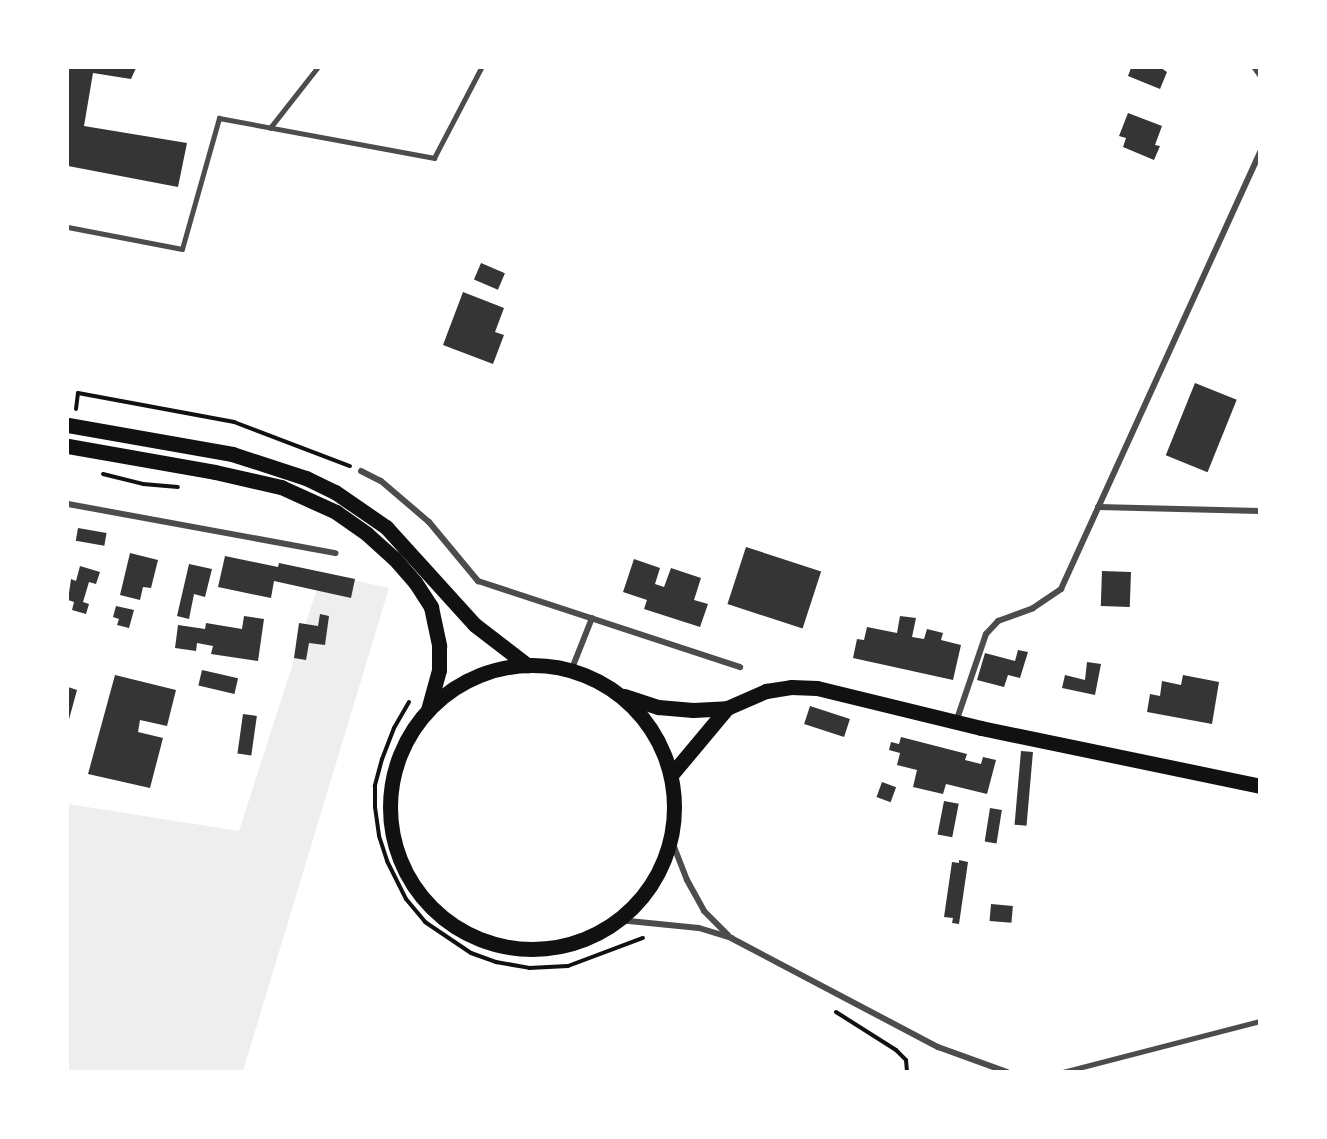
<!DOCTYPE html>
<html>
<head>
<meta charset="utf-8">
<style>
	body { margin:0 }
	#map { position:relative; width:1327px; height:1139px; overflow:hidden; background:#fff; font-family:"PT Sans",sans-serif }
	div>[style] { position:absolute }
	.green>* { inset:0; background:#eee }
	.building>* { inset:0; background:#353535; transform-origin:0 0 }
	.path>* { height:4px; margin:-2px; padding:0 2px; transform-origin:2px; border-radius:2px; background:#111 }
	.service>* { height:4.5px; margin:-2.25px; padding:0 2.25px; transform-origin:2.25px; border-radius:2.25px; background:#4c4c4c }
	.minor>* { height:6px; margin:-3px; padding:0 3px; transform-origin:3px; border-radius:3px; background:#4c4c4c }
	.primary>* { height:15px; margin:-7.5px; padding:0 7.5px; transform-origin:7.5px; border-radius:7.5px; background:#111 }
	.primary>.ring { margin:-7.5px; padding:0; box-sizing:content-box; background:none; border:15px solid #111; border-radius:50% }
	span { translate:-50% -50%; white-space:nowrap; text-align:center; line-height:1.15; -webkit-text-stroke:5px #fff; paint-order:stroke }
	.frame { position:absolute; inset:0; border:69px solid #fff; pointer-events:none }
</style>
</head>
<body>
<div id="map">
	<div class="green">
		<i style="clip-path:polygon(322px 573px,389px 588px,243px 1071px,68px 1071px,68px 804px,239px 831px)"></i>
	</div>
	<div class="building">
		<i style="clip-path:polygon(68px 68px,136px 68px,131px 79px,93px 73px,84px 126px,187px 143px,178px 187px,68px 166px)"></i>
		<i style="clip-path:polygon(1131px 68px,1161px 68px,1167px 72px,1160px 89px,1128px 76px)"></i>
		<i style="clip-path:polygon(1128px 113px,1162px 126px,1155px 145px,1160px 146px,1154px 160px,1123px 147px,1126px 138px,1119px 136px)"></i>
		<i style="left:481px;top:263px;width:26px;height:18px;rotate:23deg"></i>
		<i style="clip-path:polygon(463px 292px,504px 308px,495px 332px,504px 335px,493px 364px,443px 345px)"></i>
		<i style="left:1195px;top:383px;width:45px;height:78px;rotate:22deg"></i>
		<i style="left:78px;top:528px;width:29px;height:13px;rotate:10deg"></i>
		<i style="left:746px;top:547px;width:79px;height:60px;rotate:18deg"></i>
		<i style="clip-path:polygon(130px 553px,158px 560px,151px 588px,143px 587px,140px 600px,120px 595px)"></i>
		<i style="clip-path:polygon(225px 556px,278px 567px,279px 563px,355px 579px,351px 598px,274px 581px,271px 598px,218px 587px)"></i>
		<i style="clip-path:polygon(634px 559px,660px 568px,655px 584px,664px 587px,671px 568px,701px 578px,694px 600px,708px 604px,700px 627px,644px 609px,647px 600px,623px 592px)"></i>
		<i style="clip-path:polygon(189px 564px,212px 569px,205px 597px,194px 594px,189px 619px,177px 616px)"></i>
		<i style="clip-path:polygon(80px 566px,100px 572px,96px 584px,89px 582px,83px 602px,89px 604px,86px 614px,72px 610px,74px 602px,68px 600px,71px 579px,76px 581px)"></i>
		<i style="left:1102px;top:571px;width:29px;height:35px;rotate:2deg"></i>
		<i style="clip-path:polygon(116px 606px,134px 610px,129px 628px,117px 625px,119px 619px,113px 617px)"></i>
		<i style="clip-path:polygon(320px 614px,329px 616px,325px 645px,309px 643px,306px 660px,294px 658px,299px 623px,318px 626px)"></i>
		<i style="clip-path:polygon(244px 616px,264px 619px,258px 661px,211px 654px,213px 646px,197px 643px,196px 651px,175px 648px,178px 625px,205px 629px,206px 623px,242px 629px)"></i>
		<i style="clip-path:polygon(900px 616px,916px 618px,912px 637px,924px 639px,927px 629px,943px 633px,941px 640px,961px 645px,953px 680px,853px 658px,857px 639px,864px 640px,867px 627px,897px 633px)"></i>
		<i style="clip-path:polygon(1018px 650px,1028px 652px,1020px 678px,1008px 675px,1004px 687px,977px 680px,985px 653px,1015px 661px)"></i>
		<i style="clip-path:polygon(1087px 662px,1101px 664px,1095px 695px,1062px 688px,1065px 675px,1085px 680px)"></i>
		<i style="left:202px;top:670px;width:37px;height:16px;rotate:13deg"></i>
		<i style="clip-path:polygon(115px 675px,176px 690px,167px 726px,140px 720px,138px 732px,163px 738px,150px 788px,88px 774px)"></i>
		<i style="clip-path:polygon(1183px 675px,1219px 682px,1212px 724px,1147px 712px,1150px 694px,1160px 696px,1162px 681px,1181px 685px)"></i>
		<i style="clip-path:polygon(68px 687px,77px 690px,68px 723px)"></i>
		<i style="left:810px;top:706px;width:42px;height:19px;rotate:18deg"></i>
		<i style="left:243px;top:714px;width:14px;height:40px;rotate:8deg"></i>
		<i style="clip-path:polygon(901px 737px,967px 754px,965px 760px,981px 764px,983px 757px,996px 760px,987px 794px,946px 784px,943px 794px,913px 787px,917px 770px,897px 765px,900px 753px,889px 750px,891px 742px,899px 744px)"></i>
		<i style="left:1021px;top:751px;width:12px;height:74px;rotate:5deg"></i>
		<i style="left:882px;top:782px;width:15px;height:16px;rotate:20deg"></i>
		<i style="left:944px;top:801px;width:15px;height:34px;rotate:11deg"></i>
		<i style="left:990px;top:808px;width:12px;height:34px;rotate:9deg"></i>
		<i style="clip-path:polygon(959px 860px,968px 862px,959px 924px,952px 923px,953px 918px,944px 917px,952px 862px,959px 863px)"></i>
		<i style="left:991px;top:904px;width:22px;height:17px;rotate:5deg"></i>
	</div>
	<div class="path">
		<i style="left:76px;top:409px;width:16px;rotate:-83deg"></i>
		<i style="left:78px;top:393px;width:159px;rotate:10.5deg"></i>
		<i style="left:234px;top:422px;width:124px;rotate:20.8deg"></i>
		<i style="left:103px;top:474px;width:41px;rotate:14deg"></i>
		<i style="left:143px;top:484px;width:35px;rotate:5deg"></i>
		<i style="left:409px;top:702px;width:30px;rotate:120deg"></i>
		<i style="left:394px;top:728px;width:33px;rotate:111deg"></i>
		<i style="left:382px;top:759px;width:28px;rotate:105deg"></i>
		<i style="left:375px;top:786px;width:21px;rotate:90deg"></i>
		<i style="left:375px;top:807px;width:29px;rotate:82deg"></i>
		<i style="left:379px;top:836px;width:26px;rotate:72deg"></i>
		<i style="left:387px;top:861px;width:42px;rotate:63.4deg"></i>
		<i style="left:406px;top:899px;width:30px;rotate:50deg"></i>
		<i style="left:425px;top:922px;width:55px;rotate:34deg"></i>
		<i style="left:471px;top:953px;width:27px;rotate:20deg"></i>
		<i style="left:496px;top:962px;width:34px;rotate:10deg"></i>
		<i style="left:529px;top:968px;width:39px;rotate:-3deg"></i>
		<i style="left:568px;top:966px;width:80px;rotate:-20.5deg"></i>
		<i style="left:836px;top:1012px;width:71px;rotate:32.3deg"></i>
		<i style="left:896px;top:1050px;width:14px;rotate:45deg"></i>
		<i style="left:906px;top:1060px;width:12px;rotate:85deg"></i>
	</div>
	<div class="service">
		<i style="left:270px;top:128px;width:76px;rotate:-51.9deg"></i>
		<i style="left:68px;top:227px;width:116px;rotate:10.9deg"></i>
		<i style="left:182px;top:249px;width:136px;rotate:-74.2deg"></i>
		<i style="left:219px;top:118px;width:219px;rotate:10.5deg"></i>
		<i style="left:434px;top:158px;width:102px;rotate:-62.4deg"></i>
		<i style="left:1063px;top:1072px;width:203px;rotate:-14.5deg"></i>
	</div>
	<div class="minor">
		<i style="left:1255px;top:68px;width:9px;rotate:54deg"></i>
		<i style="left:361px;top:471px;width:22px;rotate:27deg"></i>
		<i style="left:381px;top:481px;width:63px;rotate:40.5deg"></i>
		<i style="left:429px;top:522px;width:77px;rotate:50.3deg"></i>
		<i style="left:478px;top:581px;width:276px;rotate:18.2deg"></i>
		<i style="left:68px;top:504px;width:272px;rotate:10.4deg"></i>
		<i style="left:1098px;top:507px;width:162px;rotate:1.4deg"></i>
		<i style="left:571px;top:671px;width:57px;rotate:-68.4deg"></i>
		<i style="left:956px;top:722px;width:93px;rotate:-71.2deg"></i>
		<i style="left:986px;top:634px;width:18px;rotate:-47deg"></i>
		<i style="left:998px;top:621px;width:37px;rotate:-20deg"></i>
		<i style="left:1033px;top:608px;width:34px;rotate:-34deg"></i>
		<i style="left:1061px;top:589px;width:480px;rotate:-65.5deg"></i>
		<i style="left:671px;top:839px;width:44px;rotate:68.7deg"></i>
		<i style="left:687px;top:880px;width:35px;rotate:61deg"></i>
		<i style="left:704px;top:911px;width:34px;rotate:45deg"></i>
		<i style="left:619px;top:920px;width:80px;rotate:5.7deg"></i>
		<i style="left:699px;top:928px;width:34px;rotate:17deg"></i>
		<i style="left:731px;top:938px;width:234px;rotate:27.8deg"></i>
		<i style="left:938px;top:1047px;width:73px;rotate:19.9deg"></i>
	</div>
	<div class="primary">
		<i style="left:68px;top:425px;width:167px;rotate:10deg"></i>
		<i style="left:232px;top:454px;width:78px;rotate:18deg"></i>
		<i style="left:306px;top:478px;width:32px;rotate:26deg"></i>
		<i style="left:335px;top:492px;width:62px;rotate:34.5deg"></i>
		<i style="left:386px;top:527px;width:132px;rotate:47.8deg"></i>
		<i style="left:475px;top:625px;width:66px;rotate:37.6deg"></i>
		<i style="left:68px;top:446px;width:149px;rotate:10deg"></i>
		<i style="left:215px;top:472px;width:68px;rotate:12.8deg"></i>
		<i style="left:281px;top:487px;width:60px;rotate:24.4deg"></i>
		<i style="left:336px;top:512px;width:38px;rotate:35deg"></i>
		<i style="left:367px;top:534px;width:36px;rotate:42deg"></i>
		<i style="left:394px;top:558px;width:32px;rotate:49deg"></i>
		<i style="left:415px;top:582px;width:30px;rotate:57deg"></i>
		<i style="left:431px;top:607px;width:40px;rotate:78deg"></i>
		<i style="left:439px;top:646px;width:24px;rotate:90deg"></i>
		<i style="left:439px;top:670px;width:41px;rotate:105.4deg"></i>
		<i class="ring" style="left:390px;top:665px;width:269px;height:269px"></i>
		<i style="left:624px;top:696px;width:36px;rotate:18deg"></i>
		<i style="left:658px;top:707px;width:35px;rotate:5deg"></i>
		<i style="left:693px;top:710px;width:34px;rotate:-3deg"></i>
		<i style="left:671px;top:775px;width:87px;rotate:-50.1deg"></i>
		<i style="left:727px;top:708px;width:43px;rotate:-23.6deg"></i>
		<i style="left:766px;top:691px;width:25px;rotate:-9deg"></i>
		<i style="left:791px;top:687px;width:26px;rotate:2deg"></i>
		<i style="left:817px;top:688px;width:169px;rotate:13.7deg"></i>
		<i style="left:981px;top:728px;width:285px;rotate:11.7deg"></i>
	</div>
	<div class="frame"></div>
</div>
</body>
</html>
